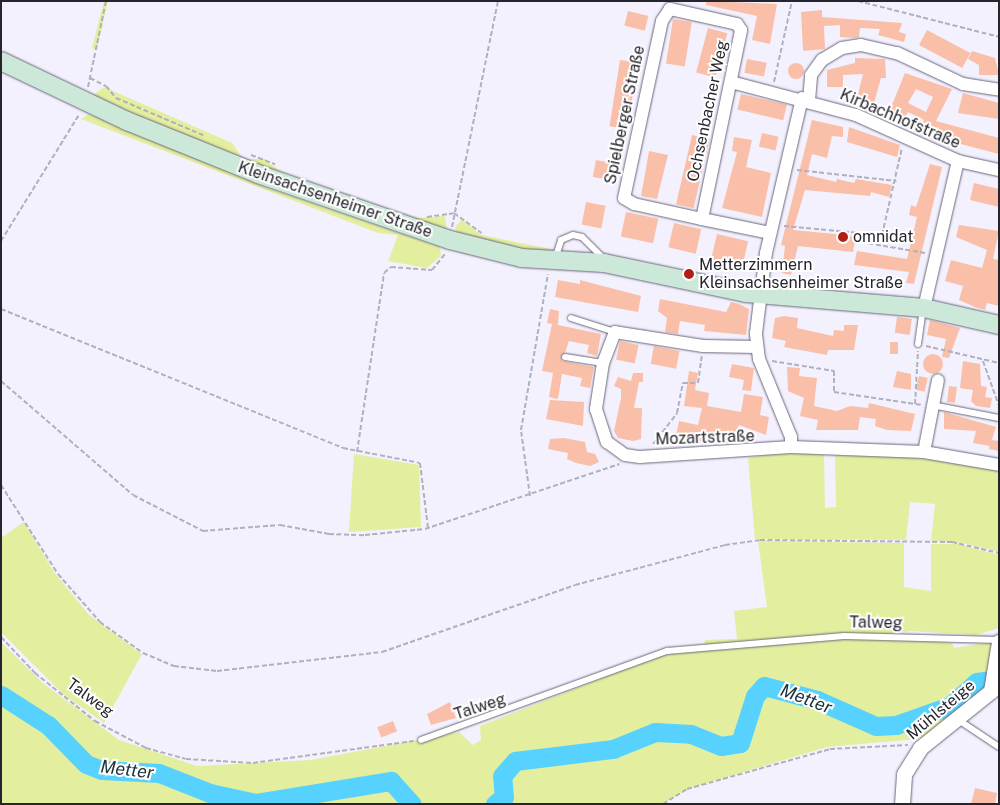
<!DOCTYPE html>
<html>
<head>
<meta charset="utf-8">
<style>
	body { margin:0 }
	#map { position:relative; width:1000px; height:805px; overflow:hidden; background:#f4f1ff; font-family:"Public Sans",sans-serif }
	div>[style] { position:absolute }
	.green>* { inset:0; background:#e3ee9e }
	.river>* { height:19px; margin:-9.5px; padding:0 9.5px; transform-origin:9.5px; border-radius:9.5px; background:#57d2ff }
	.building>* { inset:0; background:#fabfa8; transform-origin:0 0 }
	.round { border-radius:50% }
	.path>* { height:2px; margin-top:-1px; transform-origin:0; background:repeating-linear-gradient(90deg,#b2b0bc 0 5px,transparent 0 7.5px) }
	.roads { filter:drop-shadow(0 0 1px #6a667a) drop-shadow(0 0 1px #6a667a) }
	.service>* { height:6px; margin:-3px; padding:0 3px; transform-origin:3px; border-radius:3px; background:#fff }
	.minor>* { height:12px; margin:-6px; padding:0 6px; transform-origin:6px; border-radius:6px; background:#fff }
	.tertiary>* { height:15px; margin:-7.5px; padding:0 7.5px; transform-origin:7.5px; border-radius:7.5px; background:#fff }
	.secondary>* { height:18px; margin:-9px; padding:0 9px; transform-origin:9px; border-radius:9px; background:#cbe8d9 }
	.dots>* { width:14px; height:14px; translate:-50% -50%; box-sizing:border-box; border:2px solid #fff; border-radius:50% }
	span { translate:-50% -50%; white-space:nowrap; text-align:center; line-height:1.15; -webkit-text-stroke:4px #fff; paint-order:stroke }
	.street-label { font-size:16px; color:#26242d }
	.poi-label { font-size:16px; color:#26242d }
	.left { translate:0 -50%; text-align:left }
	.water-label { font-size:18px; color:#1d323a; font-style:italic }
	.frame { position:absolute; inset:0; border:2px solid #26242d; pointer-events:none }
</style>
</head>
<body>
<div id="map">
	<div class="green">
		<i style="clip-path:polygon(104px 1px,108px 1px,97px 50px,92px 48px)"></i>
		<i style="clip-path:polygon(104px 87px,232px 143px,244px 160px,263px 158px,281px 172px,315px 186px,415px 218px,445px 216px,447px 230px,382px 213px,182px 136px,92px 96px)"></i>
		<i style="clip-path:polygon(89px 114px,265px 187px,440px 247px,441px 256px,427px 268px,388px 261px,398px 235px,378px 233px,81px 119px)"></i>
		<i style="clip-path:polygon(462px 219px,481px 235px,556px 250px,555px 257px,457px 234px,455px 227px)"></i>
		<i style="clip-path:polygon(793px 450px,824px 453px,825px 508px,836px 507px,835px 454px,914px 456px,999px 470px,999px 552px,963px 543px,931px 541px,935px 504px,910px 502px,906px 540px,755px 539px,748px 458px)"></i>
		<i style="clip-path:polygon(354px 454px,419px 465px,421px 527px,349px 532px)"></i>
		<i style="clip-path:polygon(24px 522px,54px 572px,89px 615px,142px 654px,104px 723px,64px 695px,1px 632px,1px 538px)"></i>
		<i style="clip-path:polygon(758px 541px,904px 543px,904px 587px,931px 591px,931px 544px,958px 544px,999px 555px,999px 628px,976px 635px,911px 631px,887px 634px,952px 643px,954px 648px,999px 641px,991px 691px,972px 710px,918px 739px,827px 747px,687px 789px,663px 804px,1px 804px,1px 642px,44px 684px,119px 740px,197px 766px,311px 760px,459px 732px,473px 745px,481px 740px,480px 726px,658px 656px,734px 646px,704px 644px,705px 640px,737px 639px,734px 611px,767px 607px)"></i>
	</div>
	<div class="river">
		<i style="left:1px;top:695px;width:56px;rotate:32.6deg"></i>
		<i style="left:48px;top:725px;width:54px;rotate:45.7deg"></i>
		<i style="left:86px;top:764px;width:17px;rotate:21deg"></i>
		<i style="left:102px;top:770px;width:57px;rotate:3deg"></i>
		<i style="left:159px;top:773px;width:55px;rotate:21.4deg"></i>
		<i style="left:210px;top:793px;width:47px;rotate:12.3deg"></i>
		<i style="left:256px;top:803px;width:137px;rotate:-9.3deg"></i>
		<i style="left:391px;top:781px;width:31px;rotate:48deg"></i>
		<i style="left:495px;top:804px;width:11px;rotate:-38deg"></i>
		<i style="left:504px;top:797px;width:21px;rotate:-95deg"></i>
		<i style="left:502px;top:776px;width:20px;rotate:-49deg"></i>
		<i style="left:515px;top:761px;width:99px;rotate:-7deg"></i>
		<i style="left:613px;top:749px;width:45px;rotate:-22deg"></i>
		<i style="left:655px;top:732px;width:36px;rotate:3deg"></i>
		<i style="left:691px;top:734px;width:32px;rotate:22deg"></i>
		<i style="left:721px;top:746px;width:19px;rotate:-9deg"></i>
		<i style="left:740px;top:743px;width:49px;rotate:-72.3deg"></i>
		<i style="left:755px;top:696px;width:13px;rotate:-48deg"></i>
		<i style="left:764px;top:686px;width:55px;rotate:14.8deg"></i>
		<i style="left:817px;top:700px;width:64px;rotate:23.8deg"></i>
		<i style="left:876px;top:726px;width:20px;rotate:-3deg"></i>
		<i style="left:896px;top:725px;width:57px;rotate:-19.4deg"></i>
		<i style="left:950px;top:706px;width:36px;rotate:-42deg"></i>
		<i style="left:977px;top:682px;width:22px;rotate:-8deg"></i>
	</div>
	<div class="building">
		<i style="clip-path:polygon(706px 1px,777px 4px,770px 44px,752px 40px,757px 16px,706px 5px)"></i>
		<i style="clip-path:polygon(822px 10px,822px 17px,902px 23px,899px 32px,906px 34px,904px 42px,878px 35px,880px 29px,860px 28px,859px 37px,855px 38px,840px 37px,840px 25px,824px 26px,825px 49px,803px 51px,801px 12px)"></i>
		<i style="left:628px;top:11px;width:21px;height:15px;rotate:14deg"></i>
		<i style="left:673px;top:19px;width:19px;height:45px;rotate:9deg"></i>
		<i style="left:708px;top:28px;width:20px;height:46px;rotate:15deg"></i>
		<i style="left:927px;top:30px;width:49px;height:17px;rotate:28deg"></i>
		<i style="clip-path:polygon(972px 51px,995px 58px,999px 75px,979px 75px,979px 65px,968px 59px)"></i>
		<i style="clip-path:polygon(855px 58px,885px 59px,886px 78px,881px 78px,874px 103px,857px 98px,863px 74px,843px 75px,843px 87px,827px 87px,827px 70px,855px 63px)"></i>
		<i style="left:747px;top:59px;width:20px;height:14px;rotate:11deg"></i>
		<i style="left:620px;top:60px;width:18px;height:67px;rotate:9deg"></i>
		<i class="round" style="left:788px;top:63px;width:16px;height:16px"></i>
		<i style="clip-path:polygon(evenodd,905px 73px,952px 89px,936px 121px,999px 138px,999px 154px,945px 140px,921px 127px,924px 120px,908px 112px,904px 119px,889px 112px,905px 73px,916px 89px,933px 97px,926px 112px,908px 103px,916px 89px)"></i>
		<i style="clip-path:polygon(963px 93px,999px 103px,999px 119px,958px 113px)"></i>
		<i style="left:741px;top:94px;width:47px;height:16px;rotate:13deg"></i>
		<i style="clip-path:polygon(812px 120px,843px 127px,843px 137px,832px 136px,827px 158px,812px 154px,807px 175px,836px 182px,837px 179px,854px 183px,856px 179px,892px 185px,889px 197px,871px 192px,870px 196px,805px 190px,793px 230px,856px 236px,853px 252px,798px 246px,791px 275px,782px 273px,785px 246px,781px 245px)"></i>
		<i style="clip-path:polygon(849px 127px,900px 145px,897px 157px,847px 142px)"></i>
		<i style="left:762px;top:133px;width:17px;height:14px;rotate:13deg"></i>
		<i style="left:692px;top:135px;width:18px;height:71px;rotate:13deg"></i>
		<i style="clip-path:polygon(734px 137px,752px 140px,746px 167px,771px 173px,762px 217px,722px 208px,737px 152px,732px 151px)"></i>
		<i style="clip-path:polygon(649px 151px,668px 155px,657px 199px,641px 196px)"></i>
		<i style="left:596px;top:160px;width:20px;height:17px;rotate:11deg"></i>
		<i style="clip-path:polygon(930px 164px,942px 167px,914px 284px,906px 283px,909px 272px,854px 265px,857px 251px,907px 259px,917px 217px,909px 215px,911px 205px,916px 207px)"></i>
		<i style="clip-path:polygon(974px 183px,999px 189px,999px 207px,970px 200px)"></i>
		<i style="left:586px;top:202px;width:20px;height:23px;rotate:11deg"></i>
		<i style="left:626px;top:212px;width:33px;height:25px;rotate:12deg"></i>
		<i style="left:674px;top:223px;width:28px;height:25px;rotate:13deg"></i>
		<i style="clip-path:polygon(959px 225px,999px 231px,993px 259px,999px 260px,999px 306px,987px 303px,985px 310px,975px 307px,959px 300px,963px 286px,945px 281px,951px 260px,982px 268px,987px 250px,956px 237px)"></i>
		<i style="left:717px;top:234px;width:32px;height:26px;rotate:13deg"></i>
		<i style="clip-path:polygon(558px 280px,580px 284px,580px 280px,641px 296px,638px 312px,555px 297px)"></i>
		<i style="clip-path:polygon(660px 299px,726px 312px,731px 302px,739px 304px,749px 309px,746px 335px,704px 331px,705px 325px,680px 321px,678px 334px,665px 332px,667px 318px,658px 311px)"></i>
		<i style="clip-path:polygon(550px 309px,559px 311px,558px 325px,601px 334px,597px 356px,587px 353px,589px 345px,569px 341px,562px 361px,594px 367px,590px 388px,580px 386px,582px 378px,562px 374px,558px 399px,549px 397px,553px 373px,542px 371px,552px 324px,547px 323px)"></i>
		<i style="clip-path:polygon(784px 316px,798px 318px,797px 328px,833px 336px,834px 330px,844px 331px,844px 325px,858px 325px,854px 350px,828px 350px,827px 355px,784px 347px,786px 341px,772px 338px,775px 318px)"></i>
		<i style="left:897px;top:317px;width:15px;height:16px;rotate:8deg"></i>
		<i style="clip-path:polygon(930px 320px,960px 328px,949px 358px,942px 357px,946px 339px,927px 335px)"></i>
		<i style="left:620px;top:341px;width:19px;height:19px;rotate:12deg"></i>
		<i style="left:890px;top:342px;width:8px;height:12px"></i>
		<i style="left:654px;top:346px;width:26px;height:18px;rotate:11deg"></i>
		<i class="round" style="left:923px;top:354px;width:20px;height:20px"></i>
		<i style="clip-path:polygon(963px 361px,980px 364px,981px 386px,987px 387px,985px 397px,992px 398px,990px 408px,976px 406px,971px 401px,973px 390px,960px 388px)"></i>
		<i style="clip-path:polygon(732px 364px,754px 368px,751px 391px,742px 390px,744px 380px,729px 377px)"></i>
		<i style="clip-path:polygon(787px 367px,800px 368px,799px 376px,817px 378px,814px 406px,837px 411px,850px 406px,868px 408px,869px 403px,915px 414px,911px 431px,887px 430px,875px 426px,876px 419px,860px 417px,858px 430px,816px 430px,818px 420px,800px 416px,804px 398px,788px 391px)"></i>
		<i style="clip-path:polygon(689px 371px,698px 373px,695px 390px,709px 393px,707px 406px,741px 412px,744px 394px,763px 397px,760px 415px,769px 417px,766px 435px,739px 425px,730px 443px,675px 440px,679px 421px,698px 425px,702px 408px,684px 406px)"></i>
		<i style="clip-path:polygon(897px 371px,911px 374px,911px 390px,893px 387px)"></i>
		<i style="clip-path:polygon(633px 373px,643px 373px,643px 382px,639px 382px,634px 408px,642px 408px,641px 439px,633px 441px,618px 438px,614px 431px,621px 398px,621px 389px,614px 386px,618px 377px,631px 381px)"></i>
		<i style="left:919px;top:376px;width:9px;height:14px;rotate:13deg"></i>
		<i style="left:949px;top:386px;width:8px;height:16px;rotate:7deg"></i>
		<i style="clip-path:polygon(550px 400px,584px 402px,583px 426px,546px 419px)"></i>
		<i style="clip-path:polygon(944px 412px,996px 427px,990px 446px,973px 443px,976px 431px,944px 429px)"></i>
		<i style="clip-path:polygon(564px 438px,585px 442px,587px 452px,595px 454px,599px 462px,590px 466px,576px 463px,567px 459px,568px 453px,548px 449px,550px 439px)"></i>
		<i style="clip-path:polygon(991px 440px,999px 441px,999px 451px,989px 449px)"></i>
		<i style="clip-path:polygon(450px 702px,456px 718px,431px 725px,427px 714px)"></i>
		<i style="left:393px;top:721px;width:11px;height:17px;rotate:68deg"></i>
		<i style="clip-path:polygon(975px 788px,997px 793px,995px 804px,971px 804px)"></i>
	</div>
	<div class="path">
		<i style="left:858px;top:1px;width:146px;rotate:14.3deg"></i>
		<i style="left:90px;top:78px;width:18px;rotate:27deg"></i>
		<i style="left:106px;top:86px;width:16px;rotate:50deg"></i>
		<i style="left:116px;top:98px;width:97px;rotate:23.1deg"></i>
		<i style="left:774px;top:82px;width:83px;rotate:-77.5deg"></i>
		<i style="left:88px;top:87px;width:88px;rotate:-78.2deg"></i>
		<i style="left:251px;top:155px;width:26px;rotate:21deg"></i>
		<i style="left:797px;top:170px;width:100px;rotate:6.3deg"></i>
		<i style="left:427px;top:217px;width:27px;rotate:-8deg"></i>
		<i style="left:454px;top:213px;width:34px;rotate:36deg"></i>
		<i style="left:784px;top:226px;width:98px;rotate:5.2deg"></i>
		<i style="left:882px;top:235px;width:89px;rotate:-77.1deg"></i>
		<i style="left:452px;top:227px;width:231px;rotate:-78.5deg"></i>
		<i style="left:863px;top:232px;width:10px;rotate:101deg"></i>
		<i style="left:861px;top:242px;width:65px;rotate:9.8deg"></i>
		<i style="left:1px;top:241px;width:150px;rotate:-58.3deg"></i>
		<i style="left:1px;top:309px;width:369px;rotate:22.1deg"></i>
		<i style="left:343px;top:448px;width:78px;rotate:11deg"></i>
		<i style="left:420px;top:463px;width:65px;rotate:83deg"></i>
		<i style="left:926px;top:346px;width:75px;rotate:13.1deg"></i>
		<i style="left:772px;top:361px;width:63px;rotate:9.2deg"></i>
		<i style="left:834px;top:371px;width:21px;rotate:90deg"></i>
		<i style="left:834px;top:392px;width:89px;rotate:8.4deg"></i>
		<i style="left:983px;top:361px;width:48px;rotate:70.4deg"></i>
		<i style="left:1px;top:381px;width:174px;rotate:40.8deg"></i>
		<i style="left:133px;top:495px;width:79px;rotate:27.2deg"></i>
		<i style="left:203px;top:531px;width:77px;rotate:-4.5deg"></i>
		<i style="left:280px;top:525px;width:50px;rotate:10.4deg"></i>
		<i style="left:329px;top:534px;width:36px;rotate:2deg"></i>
		<i style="left:365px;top:535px;width:60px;rotate:-5.7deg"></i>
		<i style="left:425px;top:529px;width:205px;rotate:-18.5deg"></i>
		<i style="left:915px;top:404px;width:53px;rotate:-86.8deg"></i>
		<i style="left:653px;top:444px;width:39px;rotate:-52deg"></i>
		<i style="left:677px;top:413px;width:31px;rotate:-79deg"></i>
		<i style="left:683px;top:383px;width:15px"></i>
		<i style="left:698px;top:383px;width:27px;rotate:-82deg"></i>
		<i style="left:357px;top:452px;width:181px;rotate:-81.4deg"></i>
		<i style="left:384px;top:273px;width:9px;rotate:-41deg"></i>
		<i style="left:391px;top:267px;width:41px;rotate:4.2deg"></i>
		<i style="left:432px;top:270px;width:22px;rotate:-51deg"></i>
		<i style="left:1px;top:485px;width:106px;rotate:57.4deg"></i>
		<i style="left:58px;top:574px;width:64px;rotate:48.8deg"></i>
		<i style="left:100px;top:622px;width:53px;rotate:35.8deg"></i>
		<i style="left:143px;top:653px;width:34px;rotate:23deg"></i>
		<i style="left:174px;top:666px;width:43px;rotate:6.6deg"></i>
		<i style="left:217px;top:671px;width:166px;rotate:-6.6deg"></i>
		<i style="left:382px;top:652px;width:204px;rotate:-19.1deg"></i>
		<i style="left:575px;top:585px;width:155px;rotate:-14.9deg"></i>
		<i style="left:725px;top:545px;width:35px;rotate:-8deg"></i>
		<i style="left:760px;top:540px;width:192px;rotate:0.6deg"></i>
		<i style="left:952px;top:542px;width:48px;rotate:13.2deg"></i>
		<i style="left:530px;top:496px;width:67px;rotate:-97.8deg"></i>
		<i style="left:521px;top:430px;width:158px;rotate:-80.2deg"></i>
		<i style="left:1px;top:637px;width:50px;rotate:46.6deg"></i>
		<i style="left:35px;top:673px;width:77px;rotate:38.7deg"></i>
		<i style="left:95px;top:721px;width:58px;rotate:27.9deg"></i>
		<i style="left:146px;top:748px;width:41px;rotate:15.4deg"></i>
		<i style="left:186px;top:759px;width:67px;rotate:3.4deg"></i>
		<i style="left:253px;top:763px;width:162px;rotate:-7.8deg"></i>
		<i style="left:663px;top:804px;width:28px;rotate:-32deg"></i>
		<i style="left:687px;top:789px;width:148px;rotate:-15.6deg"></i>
		<i style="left:830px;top:749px;width:78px;rotate:-2.9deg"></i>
	</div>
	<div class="roads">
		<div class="service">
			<i style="left:555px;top:259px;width:20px;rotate:-72deg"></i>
			<i style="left:561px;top:240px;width:13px;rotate:-23deg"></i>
			<i style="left:573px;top:235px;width:9px;rotate:13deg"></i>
			<i style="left:582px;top:237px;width:30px;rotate:45deg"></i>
			<i style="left:571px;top:318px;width:46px;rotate:17.7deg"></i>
			<i style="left:918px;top:344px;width:35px;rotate:-82deg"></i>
			<i style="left:565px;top:357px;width:38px;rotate:9deg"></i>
			<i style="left:932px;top:405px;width:68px;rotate:11deg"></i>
			<i style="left:957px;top:719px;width:50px;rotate:33.7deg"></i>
			<i style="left:421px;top:740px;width:262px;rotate:-19.9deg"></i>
			<i style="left:667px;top:651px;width:178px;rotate:-4.8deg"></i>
			<i style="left:844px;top:636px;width:155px;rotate:1.5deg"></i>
		</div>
		<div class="minor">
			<i style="left:731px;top:82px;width:129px;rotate:14.8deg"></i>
			<i style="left:856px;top:115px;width:112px;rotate:24.3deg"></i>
			<i style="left:958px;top:161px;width:42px;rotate:12.4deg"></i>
			<i style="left:809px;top:100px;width:25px;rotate:-85deg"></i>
			<i style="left:811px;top:75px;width:19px;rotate:-54deg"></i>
			<i style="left:822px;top:60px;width:23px;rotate:-31deg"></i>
			<i style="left:842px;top:48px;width:19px;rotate:-9deg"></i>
			<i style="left:861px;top:45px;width:37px;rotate:13deg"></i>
			<i style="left:897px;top:53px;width:73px;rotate:25.2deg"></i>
			<i style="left:963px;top:84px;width:36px;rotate:9deg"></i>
			<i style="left:702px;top:219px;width:193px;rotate:-78.3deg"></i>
			<i style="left:741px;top:30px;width:7px;rotate:-124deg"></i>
			<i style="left:737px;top:24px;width:69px;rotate:-167.4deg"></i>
			<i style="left:670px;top:9px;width:14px;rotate:124deg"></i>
			<i style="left:662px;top:21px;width:181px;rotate:102.1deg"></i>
			<i style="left:624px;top:198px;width:12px;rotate:31deg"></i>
			<i style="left:634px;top:204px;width:70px;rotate:12.4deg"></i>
			<i style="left:702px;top:219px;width:69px;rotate:11.6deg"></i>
			<i style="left:924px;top:308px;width:151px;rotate:-77deg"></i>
			<i style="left:756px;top:347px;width:53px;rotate:-178.9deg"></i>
			<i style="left:703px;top:346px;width:89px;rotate:-171deg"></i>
			<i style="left:615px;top:332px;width:33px;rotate:111deg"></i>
			<i style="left:603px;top:363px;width:47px;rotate:98.7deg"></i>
			<i style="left:596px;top:409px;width:35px;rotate:72deg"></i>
			<i style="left:607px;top:442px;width:22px;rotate:36deg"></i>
			<i style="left:625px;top:455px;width:15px;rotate:8deg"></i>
			<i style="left:640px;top:457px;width:151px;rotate:-3.8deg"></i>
			<i style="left:791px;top:447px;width:133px;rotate:2.2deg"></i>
			<i style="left:924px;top:452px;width:76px;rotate:9.8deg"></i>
			<i style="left:791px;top:447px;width:10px;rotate:-90deg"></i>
			<i style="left:791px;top:437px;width:84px;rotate:-112.3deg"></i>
			<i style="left:759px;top:359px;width:26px;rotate:-97deg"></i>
			<i style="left:756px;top:333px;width:81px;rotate:-82.9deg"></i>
			<i style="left:766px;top:253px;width:159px;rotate:-76.9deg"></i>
			<i style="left:924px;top:452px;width:73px;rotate:-79deg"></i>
		</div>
		<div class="tertiary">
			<i style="left:902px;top:804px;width:30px;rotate:-86deg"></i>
			<i style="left:904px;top:774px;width:31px;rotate:-58deg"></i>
			<i style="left:920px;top:748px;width:91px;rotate:-38.8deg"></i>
			<i style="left:991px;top:691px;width:50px;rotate:-80.7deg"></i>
		</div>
		<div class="secondary">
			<i style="left:1px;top:61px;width:140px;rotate:25.5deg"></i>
			<i style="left:127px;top:121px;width:141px;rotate:22deg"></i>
			<i style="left:258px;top:174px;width:203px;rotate:19deg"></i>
			<i style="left:450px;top:240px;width:74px;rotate:14deg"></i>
			<i style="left:522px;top:258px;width:82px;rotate:3.5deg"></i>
			<i style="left:604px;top:263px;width:145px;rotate:11.9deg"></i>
			<i style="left:746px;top:293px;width:179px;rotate:4.8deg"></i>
			<i style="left:924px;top:308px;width:77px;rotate:12.8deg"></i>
		</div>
	</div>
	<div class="dots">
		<i style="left:843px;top:237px;background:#af1f14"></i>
		<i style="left:689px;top:274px;background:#af1f14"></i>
	</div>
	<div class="street-label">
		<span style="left:708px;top:111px;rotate:-78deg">Ochsenbacher Weg</span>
		<span style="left:625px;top:115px;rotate:-78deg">Spielberger Straße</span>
		<span style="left:900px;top:119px;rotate:23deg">Kirbachhofstraße</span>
		<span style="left:335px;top:200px;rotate:19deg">Kleinsachsenheimer Straße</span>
		<span style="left:705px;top:438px;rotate:-2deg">Mozartstraße</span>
		<span style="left:876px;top:623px;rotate:1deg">Talweg</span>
		<span style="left:90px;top:698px;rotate:36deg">Talweg</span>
		<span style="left:480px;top:707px;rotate:-18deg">Talweg</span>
		<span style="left:941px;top:710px;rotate:-40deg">Mühlsteige</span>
	</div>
	<div class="poi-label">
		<span class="left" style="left:853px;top:237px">omnidat</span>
		<span class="left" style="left:699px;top:274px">Metterzimmern<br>Kleinsachsenheimer Straße</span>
	</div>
	<div class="water-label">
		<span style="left:806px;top:699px;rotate:21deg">Metter</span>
		<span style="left:127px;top:770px;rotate:7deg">Metter</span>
	</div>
	<div class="frame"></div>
</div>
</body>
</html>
